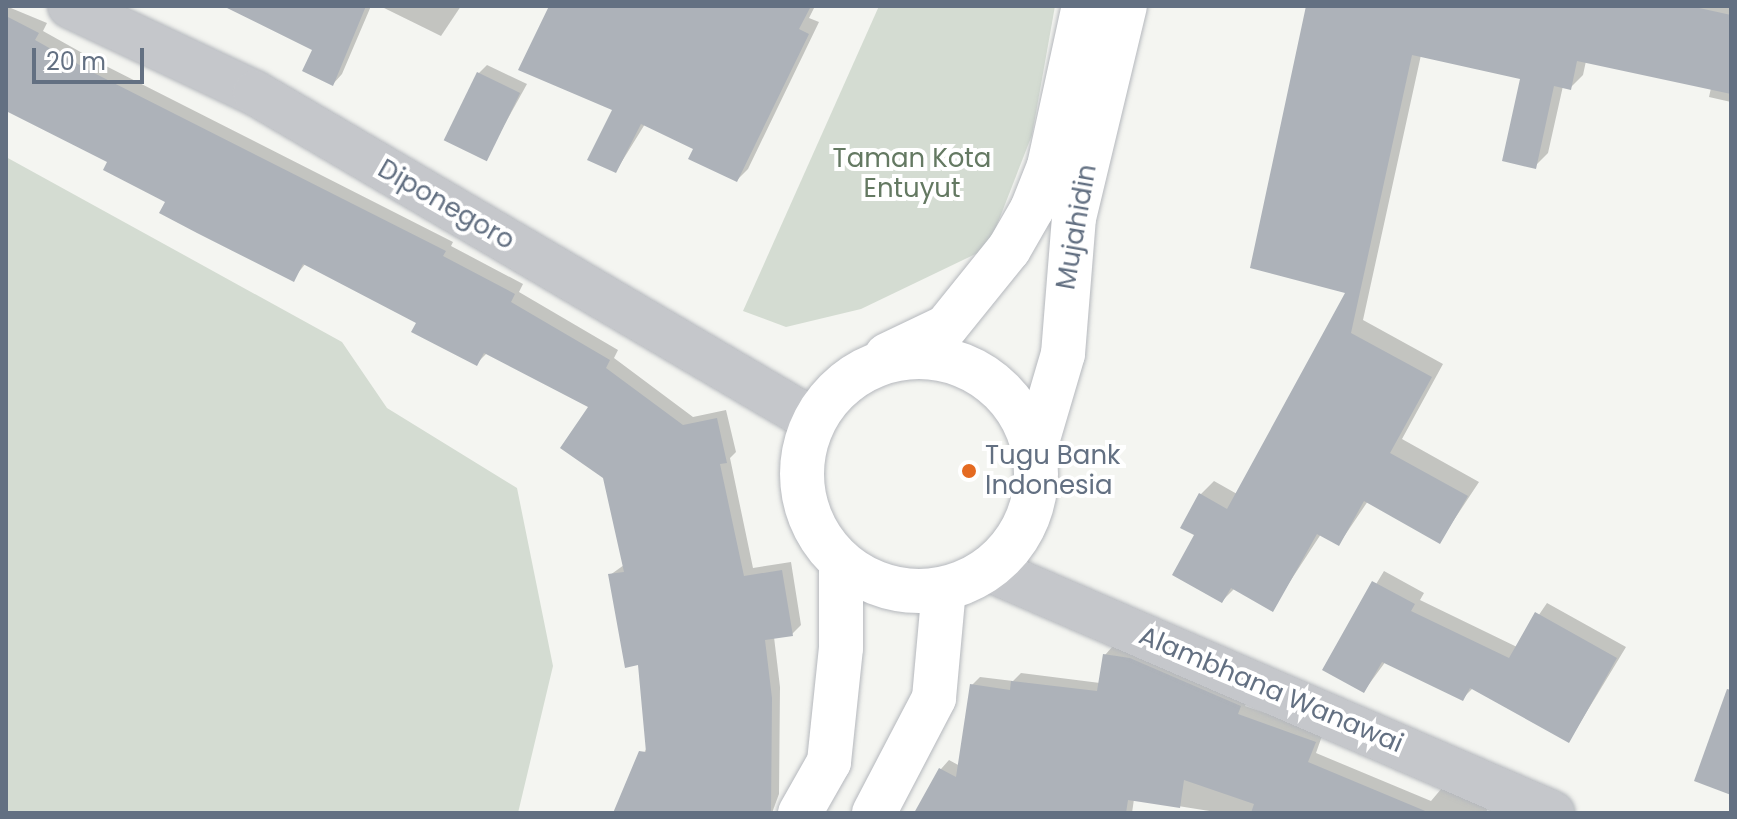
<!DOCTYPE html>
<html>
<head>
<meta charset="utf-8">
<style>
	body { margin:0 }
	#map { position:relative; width:1737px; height:819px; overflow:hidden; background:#f4f5f1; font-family:Poppins,sans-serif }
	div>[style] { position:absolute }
	.green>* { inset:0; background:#d4dcd2 }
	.shadow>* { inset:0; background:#0003 }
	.building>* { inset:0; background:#adb2b9; transform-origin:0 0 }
	.roads { filter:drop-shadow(0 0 2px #b5b8bd) drop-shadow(0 0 2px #b5b8bd) }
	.tertiary>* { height:44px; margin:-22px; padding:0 22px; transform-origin:22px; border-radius:22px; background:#c5c7cb }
	.primary>* { height:44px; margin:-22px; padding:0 22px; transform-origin:22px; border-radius:22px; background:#fff }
	.primary>.ring { margin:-22px; padding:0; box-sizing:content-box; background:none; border:44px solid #fff; border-radius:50% }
	.dots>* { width:22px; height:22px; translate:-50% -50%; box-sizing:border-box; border:4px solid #fff; border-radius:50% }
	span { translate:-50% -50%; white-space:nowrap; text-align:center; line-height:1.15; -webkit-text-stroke:8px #fff; paint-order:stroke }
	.park-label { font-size:26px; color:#647962 }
	.street-label { font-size:26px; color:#637082 }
	.poi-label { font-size:26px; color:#637082 }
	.left { translate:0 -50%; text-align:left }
	.frame { position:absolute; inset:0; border:8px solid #637082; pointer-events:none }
	.scale { position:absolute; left:32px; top:48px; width:112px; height:36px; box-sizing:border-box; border:4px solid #637082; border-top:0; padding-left:10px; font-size:24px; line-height:28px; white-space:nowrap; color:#637082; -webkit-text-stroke:6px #fff; paint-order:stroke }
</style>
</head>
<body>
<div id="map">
	<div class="green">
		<i style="clip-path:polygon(879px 6px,1055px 6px,1032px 135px,988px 248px,861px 309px,786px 327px,743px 311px)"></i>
		<i style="clip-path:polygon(6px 157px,342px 342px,387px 408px,517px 488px,553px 666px,518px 813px,6px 813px)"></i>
	</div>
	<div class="shadow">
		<i style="clip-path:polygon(6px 6px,47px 23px,43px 31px,102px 64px,453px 242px,451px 246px,523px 284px,519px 292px,618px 350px,614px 358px,693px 417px,726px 410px,736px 452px,730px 458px,753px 568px,791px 562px,801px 625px,792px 634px,774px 637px,780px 687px,779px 794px,772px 813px,615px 813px,648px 745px,640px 663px,610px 575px,624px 565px,591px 406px,487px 353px,477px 363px,419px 322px,306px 263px,293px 279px,109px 162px,6px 110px)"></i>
		<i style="clip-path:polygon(231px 6px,371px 6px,342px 74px,333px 84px,315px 49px)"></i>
		<i style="clip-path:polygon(380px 6px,461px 6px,441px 36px)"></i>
		<i style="clip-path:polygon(551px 6px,815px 6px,809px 18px,819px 22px,748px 169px,737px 180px,695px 148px,645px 124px,616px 171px,615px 109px)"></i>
		<i style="clip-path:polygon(1307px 6px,1731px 6px,1731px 102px,1709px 97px,1711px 88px,1586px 61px,1583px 75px,1570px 88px,1563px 86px,1548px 153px,1535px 166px,1523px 77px,1421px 55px,1363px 320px,1443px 364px,1402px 439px,1479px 482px,1440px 541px,1368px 501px,1339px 544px,1321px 534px,1272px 609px,1235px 588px,1222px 601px,1197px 535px,1201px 494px,1214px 481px,1237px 494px,1348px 292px)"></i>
		<i style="clip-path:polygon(487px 65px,527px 84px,486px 158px,479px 73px)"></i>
		<i style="clip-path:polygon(1384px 571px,1424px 593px,1420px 600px,1517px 647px,1547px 603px,1626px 647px,1569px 741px,1474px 687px,1463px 698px,1386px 661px,1364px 691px,1325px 669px)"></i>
		<i style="clip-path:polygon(1113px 646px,1248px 697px,1245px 706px,1323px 733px,1316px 753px,1431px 801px,1442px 788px,1488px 807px,1486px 813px,1222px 813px,1134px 799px,1132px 813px,918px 811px,941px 769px,949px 760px,960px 766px,972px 685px,980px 677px,1013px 681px,1021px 673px,1100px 683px,1105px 655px)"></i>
	</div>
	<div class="building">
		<i style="clip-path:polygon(223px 6px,366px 6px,333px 86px,302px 71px,312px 50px)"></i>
		<i style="clip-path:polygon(549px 6px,811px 6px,799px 29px,809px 34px,737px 182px,688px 159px,693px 149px,641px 124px,616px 173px,587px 160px,612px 110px,518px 70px)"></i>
		<i style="clip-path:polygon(1306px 6px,1690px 6px,1731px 15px,1731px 94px,1577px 61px,1571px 90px,1554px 86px,1536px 169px,1502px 161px,1520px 79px,1412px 55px,1351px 333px,1432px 377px,1390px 453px,1468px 496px,1440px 544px,1364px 501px,1339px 546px,1317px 534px,1273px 612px,1231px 588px,1222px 603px,1172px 575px,1194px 535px,1180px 528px,1199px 493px,1227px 509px,1345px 293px,1250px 268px)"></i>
		<i style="clip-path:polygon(6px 16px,39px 33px,35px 40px,92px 72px,446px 251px,443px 256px,515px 294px,511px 302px,610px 360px,606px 368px,683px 425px,717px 418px,727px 463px,720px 464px,744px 576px,782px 570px,793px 636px,765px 640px,772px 698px,771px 813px,613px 813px,639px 751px,646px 752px,638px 665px,625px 668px,608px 574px,624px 572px,603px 478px,560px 448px,588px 407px,484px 353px,477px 366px,411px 332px,416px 323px,303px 264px,294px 282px,197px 233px,159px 213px,165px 202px,103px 170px,107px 162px,6px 111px)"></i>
		<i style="left:477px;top:72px;width:48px;height:76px;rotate:26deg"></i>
		<i style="clip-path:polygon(1372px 581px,1415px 604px,1411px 611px,1509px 658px,1535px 612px,1617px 658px,1569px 743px,1470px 688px,1463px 701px,1382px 662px,1364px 693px,1322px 670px)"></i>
		<i style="clip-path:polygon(1103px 654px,1130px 658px,1241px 706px,1238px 714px,1316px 742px,1308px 762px,1430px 813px,1251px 813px,1254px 804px,1184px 780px,1180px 808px,1128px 800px,1126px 813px,914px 813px,939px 768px,956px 777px,970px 684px,1010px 690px,1011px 681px,1097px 691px)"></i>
		<i style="clip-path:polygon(1727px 689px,1731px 690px,1731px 795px,1694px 781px)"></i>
	</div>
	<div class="roads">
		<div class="tertiary">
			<i style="left:70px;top:6px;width:204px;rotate:25.2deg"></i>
			<i style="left:255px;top:93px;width:648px;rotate:30.4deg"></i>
			<i style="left:988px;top:569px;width:615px;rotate:23.39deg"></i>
		</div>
		<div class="primary">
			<i style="left:887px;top:355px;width:65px;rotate:-25.4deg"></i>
			<i style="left:946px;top:327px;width:100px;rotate:-51.1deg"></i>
			<i style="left:1009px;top:249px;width:46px;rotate:-60.1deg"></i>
			<i style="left:1032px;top:209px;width:46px;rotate:-68.4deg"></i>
			<i style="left:1049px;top:166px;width:164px;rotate:-77.7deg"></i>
			<i class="ring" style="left:802px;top:357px;width:190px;height:190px"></i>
			<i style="left:1035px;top:449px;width:99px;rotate:-73.6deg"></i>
			<i style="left:1063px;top:354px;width:136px;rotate:-85.4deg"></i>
			<i style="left:1074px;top:218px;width:218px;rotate:-76.5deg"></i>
			<i style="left:800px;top:813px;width:59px;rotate:-60.4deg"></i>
			<i style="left:829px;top:762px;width:115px;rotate:-84deg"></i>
			<i style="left:841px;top:648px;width:86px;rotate:-90deg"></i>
			<i style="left:874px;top:813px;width:130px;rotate:-62.4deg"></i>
			<i style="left:934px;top:698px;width:109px;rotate:-84.8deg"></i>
		</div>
	</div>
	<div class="dots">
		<i style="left:969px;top:471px;background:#e46a21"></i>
	</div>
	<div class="park-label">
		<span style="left:912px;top:174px">Taman Kota<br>Entuyut</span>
	</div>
	<div class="street-label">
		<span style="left:446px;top:205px;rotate:30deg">Diponegoro</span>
		<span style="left:1077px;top:227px;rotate:-80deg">Mujahidin</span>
		<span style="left:1271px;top:690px;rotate:23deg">Alambhana Wanawai</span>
	</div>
	<div class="poi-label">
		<span class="left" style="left:985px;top:471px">Tugu Bank<br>Indonesia</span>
	</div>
	<div class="frame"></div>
	<div class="scale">20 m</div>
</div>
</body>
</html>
